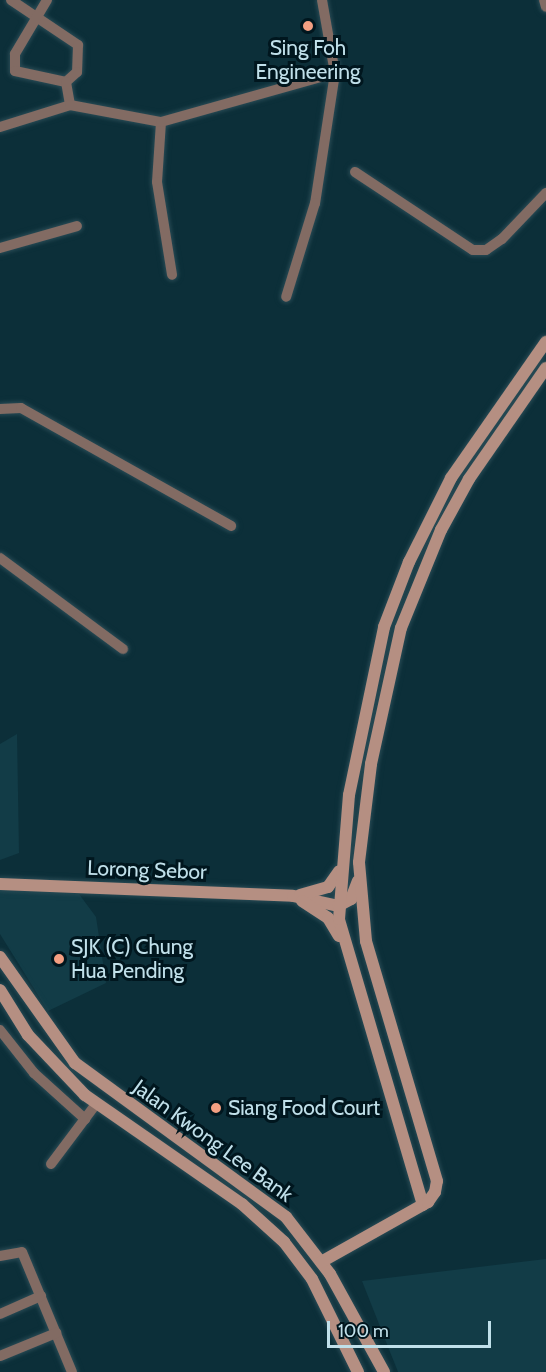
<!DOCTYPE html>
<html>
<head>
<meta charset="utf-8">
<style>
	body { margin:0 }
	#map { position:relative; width:546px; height:1372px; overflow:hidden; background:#0c2f39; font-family:Cabin,sans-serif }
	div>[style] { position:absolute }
	.built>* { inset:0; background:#123c47 }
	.roads { filter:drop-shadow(0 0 2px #294b55) drop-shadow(0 0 2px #294b55) }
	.street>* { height:10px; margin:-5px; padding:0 5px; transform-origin:5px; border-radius:5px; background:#826b63 }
	.secondary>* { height:12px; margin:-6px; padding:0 6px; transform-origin:6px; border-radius:6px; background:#b58f82 }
	.dots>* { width:16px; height:16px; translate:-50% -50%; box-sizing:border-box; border:3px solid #00161e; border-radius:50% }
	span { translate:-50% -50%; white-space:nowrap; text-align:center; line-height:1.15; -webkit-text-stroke:6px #00161e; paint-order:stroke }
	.poi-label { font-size:21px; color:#c0e0ea }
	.left { translate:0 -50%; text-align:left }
	.street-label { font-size:21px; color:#c0e0ea }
	.scale { position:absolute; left:327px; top:1321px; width:164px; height:27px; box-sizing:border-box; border:3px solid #c0e0ea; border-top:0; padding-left:8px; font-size:18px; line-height:21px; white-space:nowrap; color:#c0e0ea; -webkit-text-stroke:4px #00161e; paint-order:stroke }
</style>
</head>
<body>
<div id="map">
	<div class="built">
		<i style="clip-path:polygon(17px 734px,19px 853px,0 860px,0 744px)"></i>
		<i style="clip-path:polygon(8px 884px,79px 894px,96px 917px,106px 983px,48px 1011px,0 934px,0 887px)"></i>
		<i style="clip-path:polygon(546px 1259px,546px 1372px,398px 1372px,362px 1281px)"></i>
	</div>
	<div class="roads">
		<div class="street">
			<i style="left:11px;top:0;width:81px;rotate:33.9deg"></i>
			<i style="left:78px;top:45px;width:27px;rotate:92deg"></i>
			<i style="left:77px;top:72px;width:15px;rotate:138deg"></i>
			<i style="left:47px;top:0;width:63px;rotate:120.7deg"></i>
			<i style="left:15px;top:54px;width:17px;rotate:90deg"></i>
			<i style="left:15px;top:71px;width:52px;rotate:12.2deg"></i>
			<i style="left:66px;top:82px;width:23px;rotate:80deg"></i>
			<i style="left:322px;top:0;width:74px;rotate:79.9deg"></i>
			<i style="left:544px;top:0;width:7px;rotate:74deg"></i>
			<i style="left:161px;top:122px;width:60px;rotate:93.8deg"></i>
			<i style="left:157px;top:182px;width:94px;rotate:80.8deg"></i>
			<i style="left:0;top:127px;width:73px;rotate:-17.4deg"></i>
			<i style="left:70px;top:105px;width:93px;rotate:10.6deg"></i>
			<i style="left:161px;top:122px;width:181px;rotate:-15.7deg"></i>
			<i style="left:335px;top:73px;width:132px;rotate:98.7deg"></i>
			<i style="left:315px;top:203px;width:98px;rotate:107.1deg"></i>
			<i style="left:355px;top:172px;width:141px;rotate:33.5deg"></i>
			<i style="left:473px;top:250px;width:13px"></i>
			<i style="left:486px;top:250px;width:19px;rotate:-35deg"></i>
			<i style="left:502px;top:239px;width:64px;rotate:-46.3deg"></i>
			<i style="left:0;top:248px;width:80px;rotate:-15.9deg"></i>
			<i style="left:0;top:409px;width:21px;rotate:-3deg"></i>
			<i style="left:21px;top:408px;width:241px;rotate:29.3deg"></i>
			<i style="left:0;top:558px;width:153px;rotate:36.5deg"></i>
			<i style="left:0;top:1030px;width:55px;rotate:51.7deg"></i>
			<i style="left:34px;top:1073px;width:69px;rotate:42deg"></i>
			<i style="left:51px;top:1164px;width:75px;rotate:-53.1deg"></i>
			<i style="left:0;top:1256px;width:22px;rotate:-10deg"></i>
			<i style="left:22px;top:1252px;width:130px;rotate:67.4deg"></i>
			<i style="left:0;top:1314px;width:45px;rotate:-23.7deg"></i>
			<i style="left:0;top:1356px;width:61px;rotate:-22.3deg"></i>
		</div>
		<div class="secondary">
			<i style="left:0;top:884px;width:293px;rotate:2.3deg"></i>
			<i style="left:293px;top:896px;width:46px;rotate:12.5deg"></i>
			<i style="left:338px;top:906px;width:15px;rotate:-28deg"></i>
			<i style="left:351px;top:899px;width:19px;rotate:-69deg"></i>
			<i style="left:300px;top:895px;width:29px;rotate:-16deg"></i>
			<i style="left:328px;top:887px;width:19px;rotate:-55deg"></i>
			<i style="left:302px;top:901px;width:31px;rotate:33deg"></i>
			<i style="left:328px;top:918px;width:21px;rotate:59deg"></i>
			<i style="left:0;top:957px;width:130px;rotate:54.7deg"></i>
			<i style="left:75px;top:1063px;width:261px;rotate:36.1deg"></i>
			<i style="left:286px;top:1217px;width:72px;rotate:52.3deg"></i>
			<i style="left:330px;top:1274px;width:112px;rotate:61.1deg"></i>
			<i style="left:0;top:990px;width:53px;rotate:58.1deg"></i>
			<i style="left:28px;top:1035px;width:83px;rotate:46.5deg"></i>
			<i style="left:85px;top:1095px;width:191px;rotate:34.8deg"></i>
			<i style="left:242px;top:1204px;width:57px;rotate:42.1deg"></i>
			<i style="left:284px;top:1242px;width:46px;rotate:52.9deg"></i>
			<i style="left:312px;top:1279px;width:104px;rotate:63.7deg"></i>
			<i style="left:423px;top:1205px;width:298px;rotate:-106.4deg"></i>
			<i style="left:339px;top:919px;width:124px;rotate:-85.4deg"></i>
			<i style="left:349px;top:795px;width:172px;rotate:-78.2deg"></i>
			<i style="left:384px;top:627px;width:70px;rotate:-69deg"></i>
			<i style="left:409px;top:562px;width:94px;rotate:-63.4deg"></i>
			<i style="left:451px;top:478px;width:166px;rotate:-55.1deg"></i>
			<i style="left:321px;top:1262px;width:123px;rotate:-29.3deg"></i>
			<i style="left:428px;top:1202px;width:12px;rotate:-55deg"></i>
			<i style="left:435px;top:1192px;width:11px;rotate:-80deg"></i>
			<i style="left:437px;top:1181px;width:250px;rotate:-106.5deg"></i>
			<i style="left:366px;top:941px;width:79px;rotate:-95.1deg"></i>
			<i style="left:359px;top:862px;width:99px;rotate:-83deg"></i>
			<i style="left:371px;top:764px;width:139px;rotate:-77.6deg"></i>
			<i style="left:401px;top:628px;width:106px;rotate:-67.8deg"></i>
			<i style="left:441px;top:530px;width:58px;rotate:-61.2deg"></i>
			<i style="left:469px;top:479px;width:135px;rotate:-55.3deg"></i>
		</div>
	</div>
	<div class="dots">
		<i style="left:308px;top:26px;background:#f39f82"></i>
		<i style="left:59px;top:959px;background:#f39f82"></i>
		<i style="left:216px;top:1108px;background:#f39f82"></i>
	</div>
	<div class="poi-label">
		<span style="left:308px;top:60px">Sing Foh<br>Engineering</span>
		<span class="left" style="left:71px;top:959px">SJK (C) Chung<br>Hua Pending</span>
		<span class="left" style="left:228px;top:1108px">Siang Food Court</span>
	</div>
	<div class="street-label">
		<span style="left:147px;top:870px;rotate:2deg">Lorong Sebor</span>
		<span style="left:213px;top:1141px;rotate:36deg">Jalan Kwong Lee Bank</span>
	</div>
	<div class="scale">100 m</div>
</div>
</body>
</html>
